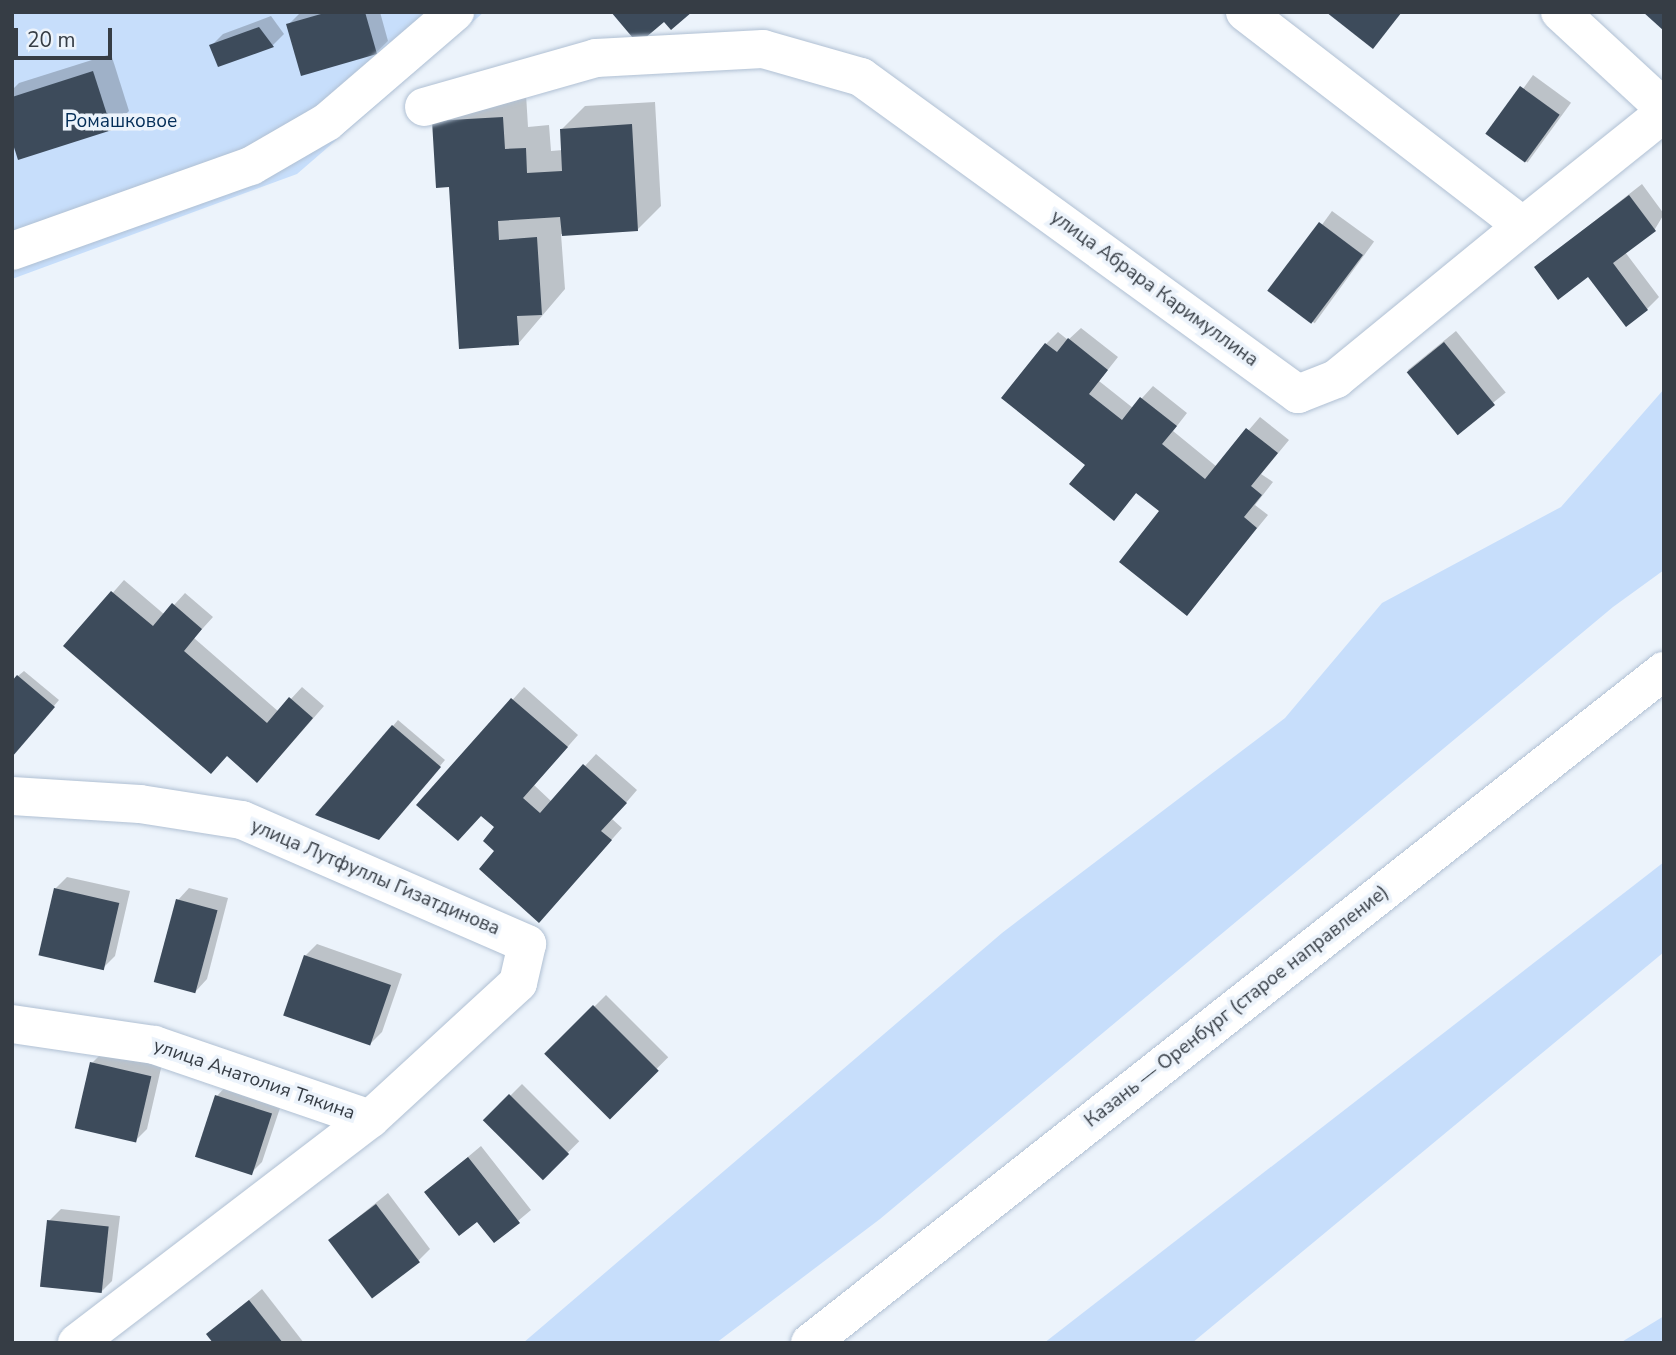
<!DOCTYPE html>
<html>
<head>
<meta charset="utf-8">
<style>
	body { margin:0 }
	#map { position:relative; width:1676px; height:1355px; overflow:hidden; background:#ecf3fb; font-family:"Nunito Sans",sans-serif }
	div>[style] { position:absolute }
	.green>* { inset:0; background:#c7defb }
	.shadow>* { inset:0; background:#0003; transform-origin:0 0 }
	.building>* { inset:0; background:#3d4b5b; transform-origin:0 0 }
	.roads { filter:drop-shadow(0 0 2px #b0c0d3) drop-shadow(0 0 2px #b0c0d3) }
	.minor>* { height:38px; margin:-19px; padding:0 19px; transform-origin:19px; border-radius:19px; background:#fff }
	span { translate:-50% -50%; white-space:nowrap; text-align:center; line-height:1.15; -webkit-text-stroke:7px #ecf3fb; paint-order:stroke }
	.park-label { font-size:19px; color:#042e58 }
	.street-label { font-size:19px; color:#363d45 }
	.frame { position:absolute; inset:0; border:14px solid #363d45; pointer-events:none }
	.scale { position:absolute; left:14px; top:28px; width:98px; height:32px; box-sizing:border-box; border:4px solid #363d45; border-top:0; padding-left:9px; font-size:21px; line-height:24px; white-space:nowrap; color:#363d45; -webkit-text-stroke:5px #ecf3fb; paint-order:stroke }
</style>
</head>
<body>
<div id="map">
	<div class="green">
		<i style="clip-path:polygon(12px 12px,484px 12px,297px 174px,12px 279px)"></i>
		<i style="clip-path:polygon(1664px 389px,1664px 570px,1613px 607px,880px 1219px,716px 1343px,523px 1343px,1002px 933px,1285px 718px,1382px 603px,1561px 507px)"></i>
		<i style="clip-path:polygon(1664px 862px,1664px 952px,1192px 1343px,1044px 1343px)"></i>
		<i style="clip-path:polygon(1664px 1316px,1664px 1343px,1620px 1343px)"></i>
	</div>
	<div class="shadow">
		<i style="clip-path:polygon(301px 12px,380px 12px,388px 41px,376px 53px,288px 25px)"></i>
		<i style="clip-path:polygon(1329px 12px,1402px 12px,1373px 47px)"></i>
		<i style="clip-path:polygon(271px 16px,284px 34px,273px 45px,219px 65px,211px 46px,223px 34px)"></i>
		<i style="clip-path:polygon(111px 54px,129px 111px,111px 129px,12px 135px,12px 90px,19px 83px)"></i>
		<i style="left:1533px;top:75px;width:47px;height:74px;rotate:36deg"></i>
		<i style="clip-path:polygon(526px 94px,528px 127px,549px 125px,551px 151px,563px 150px,562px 129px,585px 106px,655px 102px,661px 206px,637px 230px,561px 234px,565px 289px,518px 344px,451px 186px,433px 121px)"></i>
		<i style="clip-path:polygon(1642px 184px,1664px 214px,1655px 229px,1625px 252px,1659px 297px,1647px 309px,1588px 275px,1536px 267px)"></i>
		<i style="left:1332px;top:211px;width:52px;height:101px;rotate:36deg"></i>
		<i style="clip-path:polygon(1081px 328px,1118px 357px,1099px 381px,1133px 408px,1153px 386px,1187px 413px,1173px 431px,1217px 467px,1260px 417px,1289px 440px,1261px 474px,1273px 482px,1255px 505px,1268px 515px,1187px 614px,1161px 511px,1137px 492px,1114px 518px,1087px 465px,1046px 344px,1058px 332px,1068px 340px)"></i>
		<i style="left:1456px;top:331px;width:79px;height:62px;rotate:51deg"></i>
		<i style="clip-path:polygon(124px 580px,165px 615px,185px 593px,213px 617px,194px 638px,279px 712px,302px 687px,324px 706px,269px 769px,227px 754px,66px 646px)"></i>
		<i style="clip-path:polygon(24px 671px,59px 700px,12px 755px,18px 676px)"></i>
		<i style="clip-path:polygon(524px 687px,578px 735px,534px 785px,552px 802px,596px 754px,637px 790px,612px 819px,622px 828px,551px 908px,497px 851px,497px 827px,481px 814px,419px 805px)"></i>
		<i style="clip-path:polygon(398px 720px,445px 760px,384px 832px,318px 814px)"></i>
		<i style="clip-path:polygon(67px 877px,130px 891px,115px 956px,103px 968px,55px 889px)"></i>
		<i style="clip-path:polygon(189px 888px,228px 898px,207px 979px,196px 991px,178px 900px)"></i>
		<i style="clip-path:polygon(317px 944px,402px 974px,382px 1032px,370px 1044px,305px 956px)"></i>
		<i style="left:606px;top:995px;width:88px;height:84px;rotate:45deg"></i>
		<i style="clip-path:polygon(104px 1051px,162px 1064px,147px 1129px,135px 1141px,92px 1063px)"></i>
		<i style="clip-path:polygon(228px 1084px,282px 1102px,262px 1162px,250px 1174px,217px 1096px)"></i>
		<i style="left:522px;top:1084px;width:81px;height:52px;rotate:45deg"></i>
		<i style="clip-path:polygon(481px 1146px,531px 1210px,494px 1241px,478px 1220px,426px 1192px)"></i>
		<i style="clip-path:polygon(388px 1193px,430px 1249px,418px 1261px,330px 1240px)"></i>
		<i style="clip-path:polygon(61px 1209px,120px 1216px,112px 1281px,100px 1293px,49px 1221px)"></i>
		<i style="clip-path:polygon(262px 1289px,304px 1343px,215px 1343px,208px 1334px)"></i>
	</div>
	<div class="building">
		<i style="clip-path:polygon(328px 12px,365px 12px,377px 54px,301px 76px,286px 24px)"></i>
		<i style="clip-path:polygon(611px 12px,692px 12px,671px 30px,664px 22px,638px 44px)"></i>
		<i style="clip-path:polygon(1326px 12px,1399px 12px,1401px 13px,1373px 49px)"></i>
		<i style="clip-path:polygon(1643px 12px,1664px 12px,1664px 31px)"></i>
		<i style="clip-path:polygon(259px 27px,274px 47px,218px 67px,209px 45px)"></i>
		<i style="clip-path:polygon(93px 71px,112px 130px,18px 160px,12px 141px,12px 97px)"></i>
		<i style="left:1520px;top:86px;width:49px;height:59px;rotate:36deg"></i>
		<i style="clip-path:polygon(503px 117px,505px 149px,526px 148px,527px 173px,562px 171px,560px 129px,632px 124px,638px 231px,562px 236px,560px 217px,498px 221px,499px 240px,537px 237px,542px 315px,517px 316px,519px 345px,459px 349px,449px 187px,436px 188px,432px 121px)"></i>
		<i style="clip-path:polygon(1629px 195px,1656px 231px,1613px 263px,1648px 310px,1626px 327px,1588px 277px,1558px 300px,1534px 267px)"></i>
		<i style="left:1319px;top:222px;width:55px;height:86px;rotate:37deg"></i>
		<i style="clip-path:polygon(1068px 338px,1108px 370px,1089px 394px,1122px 420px,1140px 397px,1177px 426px,1162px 444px,1205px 479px,1246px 428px,1278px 453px,1251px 486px,1262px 495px,1244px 517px,1257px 528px,1187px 616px,1119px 562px,1159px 511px,1136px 493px,1114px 521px,1069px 484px,1085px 465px,1001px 398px,1045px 343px,1057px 352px)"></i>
		<i style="left:1444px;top:342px;width:81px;height:48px;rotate:51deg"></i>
		<i style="clip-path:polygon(111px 591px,153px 626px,172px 603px,202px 629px,184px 651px,267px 723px,289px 697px,313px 718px,257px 783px,227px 756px,211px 774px,63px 646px)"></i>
		<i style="clip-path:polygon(17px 675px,55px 707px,12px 757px,12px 681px)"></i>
		<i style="clip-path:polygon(511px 698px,568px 747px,523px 798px,540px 813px,583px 764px,627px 803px,601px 831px,612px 840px,539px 923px,479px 869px,494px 851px,483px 841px,494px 827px,481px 816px,458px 841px,416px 805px)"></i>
		<i style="clip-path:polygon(392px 725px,441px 767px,379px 840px,315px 815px)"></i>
		<i style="left:54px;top:888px;width:67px;height:69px;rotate:13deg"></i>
		<i style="left:176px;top:899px;width:43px;height:86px;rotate:15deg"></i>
		<i style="left:304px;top:955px;width:92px;height:64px;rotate:19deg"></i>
		<i style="left:593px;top:1005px;width:93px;height:69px;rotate:45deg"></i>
		<i style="left:90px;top:1062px;width:63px;height:68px;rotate:13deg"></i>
		<i style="left:509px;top:1094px;width:85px;height:37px;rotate:45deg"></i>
		<i style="left:215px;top:1095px;width:60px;height:65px;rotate:18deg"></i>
		<i style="clip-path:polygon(468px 1157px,520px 1223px,494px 1243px,477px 1222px,459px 1236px,424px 1192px)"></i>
		<i style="left:376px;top:1204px;width:73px;height:60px;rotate:53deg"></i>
		<i style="left:47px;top:1220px;width:62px;height:67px;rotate:6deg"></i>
		<i style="clip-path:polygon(249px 1300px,283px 1343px,213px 1343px,206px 1334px)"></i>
	</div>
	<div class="roads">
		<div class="minor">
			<i style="left:1560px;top:12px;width:142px;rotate:42.7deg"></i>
			<i style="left:424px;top:107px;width:179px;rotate:-15.9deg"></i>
			<i style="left:596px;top:58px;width:167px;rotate:-3.1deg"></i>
			<i style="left:763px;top:49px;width:102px;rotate:15.9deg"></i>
			<i style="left:861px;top:77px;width:540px;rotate:35.96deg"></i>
			<i style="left:1298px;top:394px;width:41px;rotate:-21.5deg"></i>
			<i style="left:1336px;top:379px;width:242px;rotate:-39.3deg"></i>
			<i style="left:1523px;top:226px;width:351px;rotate:-142.4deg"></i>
			<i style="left:1523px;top:226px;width:181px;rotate:-38.7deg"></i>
			<i style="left:12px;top:251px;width:254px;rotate:-19.6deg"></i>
			<i style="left:251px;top:166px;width:88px;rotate:-30.1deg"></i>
			<i style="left:327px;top:122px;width:169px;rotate:-40.7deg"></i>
			<i style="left:12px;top:796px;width:128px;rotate:3.6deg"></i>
			<i style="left:140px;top:804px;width:103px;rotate:8.9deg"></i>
			<i style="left:242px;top:820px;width:311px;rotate:23.5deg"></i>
			<i style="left:527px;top:944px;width:40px;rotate:103deg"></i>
			<i style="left:518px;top:983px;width:201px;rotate:137.4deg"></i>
			<i style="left:370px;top:1119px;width:369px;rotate:142.6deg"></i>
			<i style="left:12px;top:1024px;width:144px;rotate:8.4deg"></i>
			<i style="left:154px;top:1045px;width:228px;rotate:18.9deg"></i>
			<i style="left:810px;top:1343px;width:1087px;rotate:-38.2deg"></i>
		</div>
	</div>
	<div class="park-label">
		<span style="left:121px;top:122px">Ромашковое</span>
	</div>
	<div class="street-label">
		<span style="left:1154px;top:289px;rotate:36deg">улица Абрара Каримуллина</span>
		<span style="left:375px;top:878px;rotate:23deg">улица Лутфуллы Гизатдинова</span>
		<span style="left:1237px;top:1007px;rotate:-38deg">Казань — Оренбург (старое направление)</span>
		<span style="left:254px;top:1080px;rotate:19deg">улица Анатолия Тякина</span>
	</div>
	<div class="frame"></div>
	<div class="scale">20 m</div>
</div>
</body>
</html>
